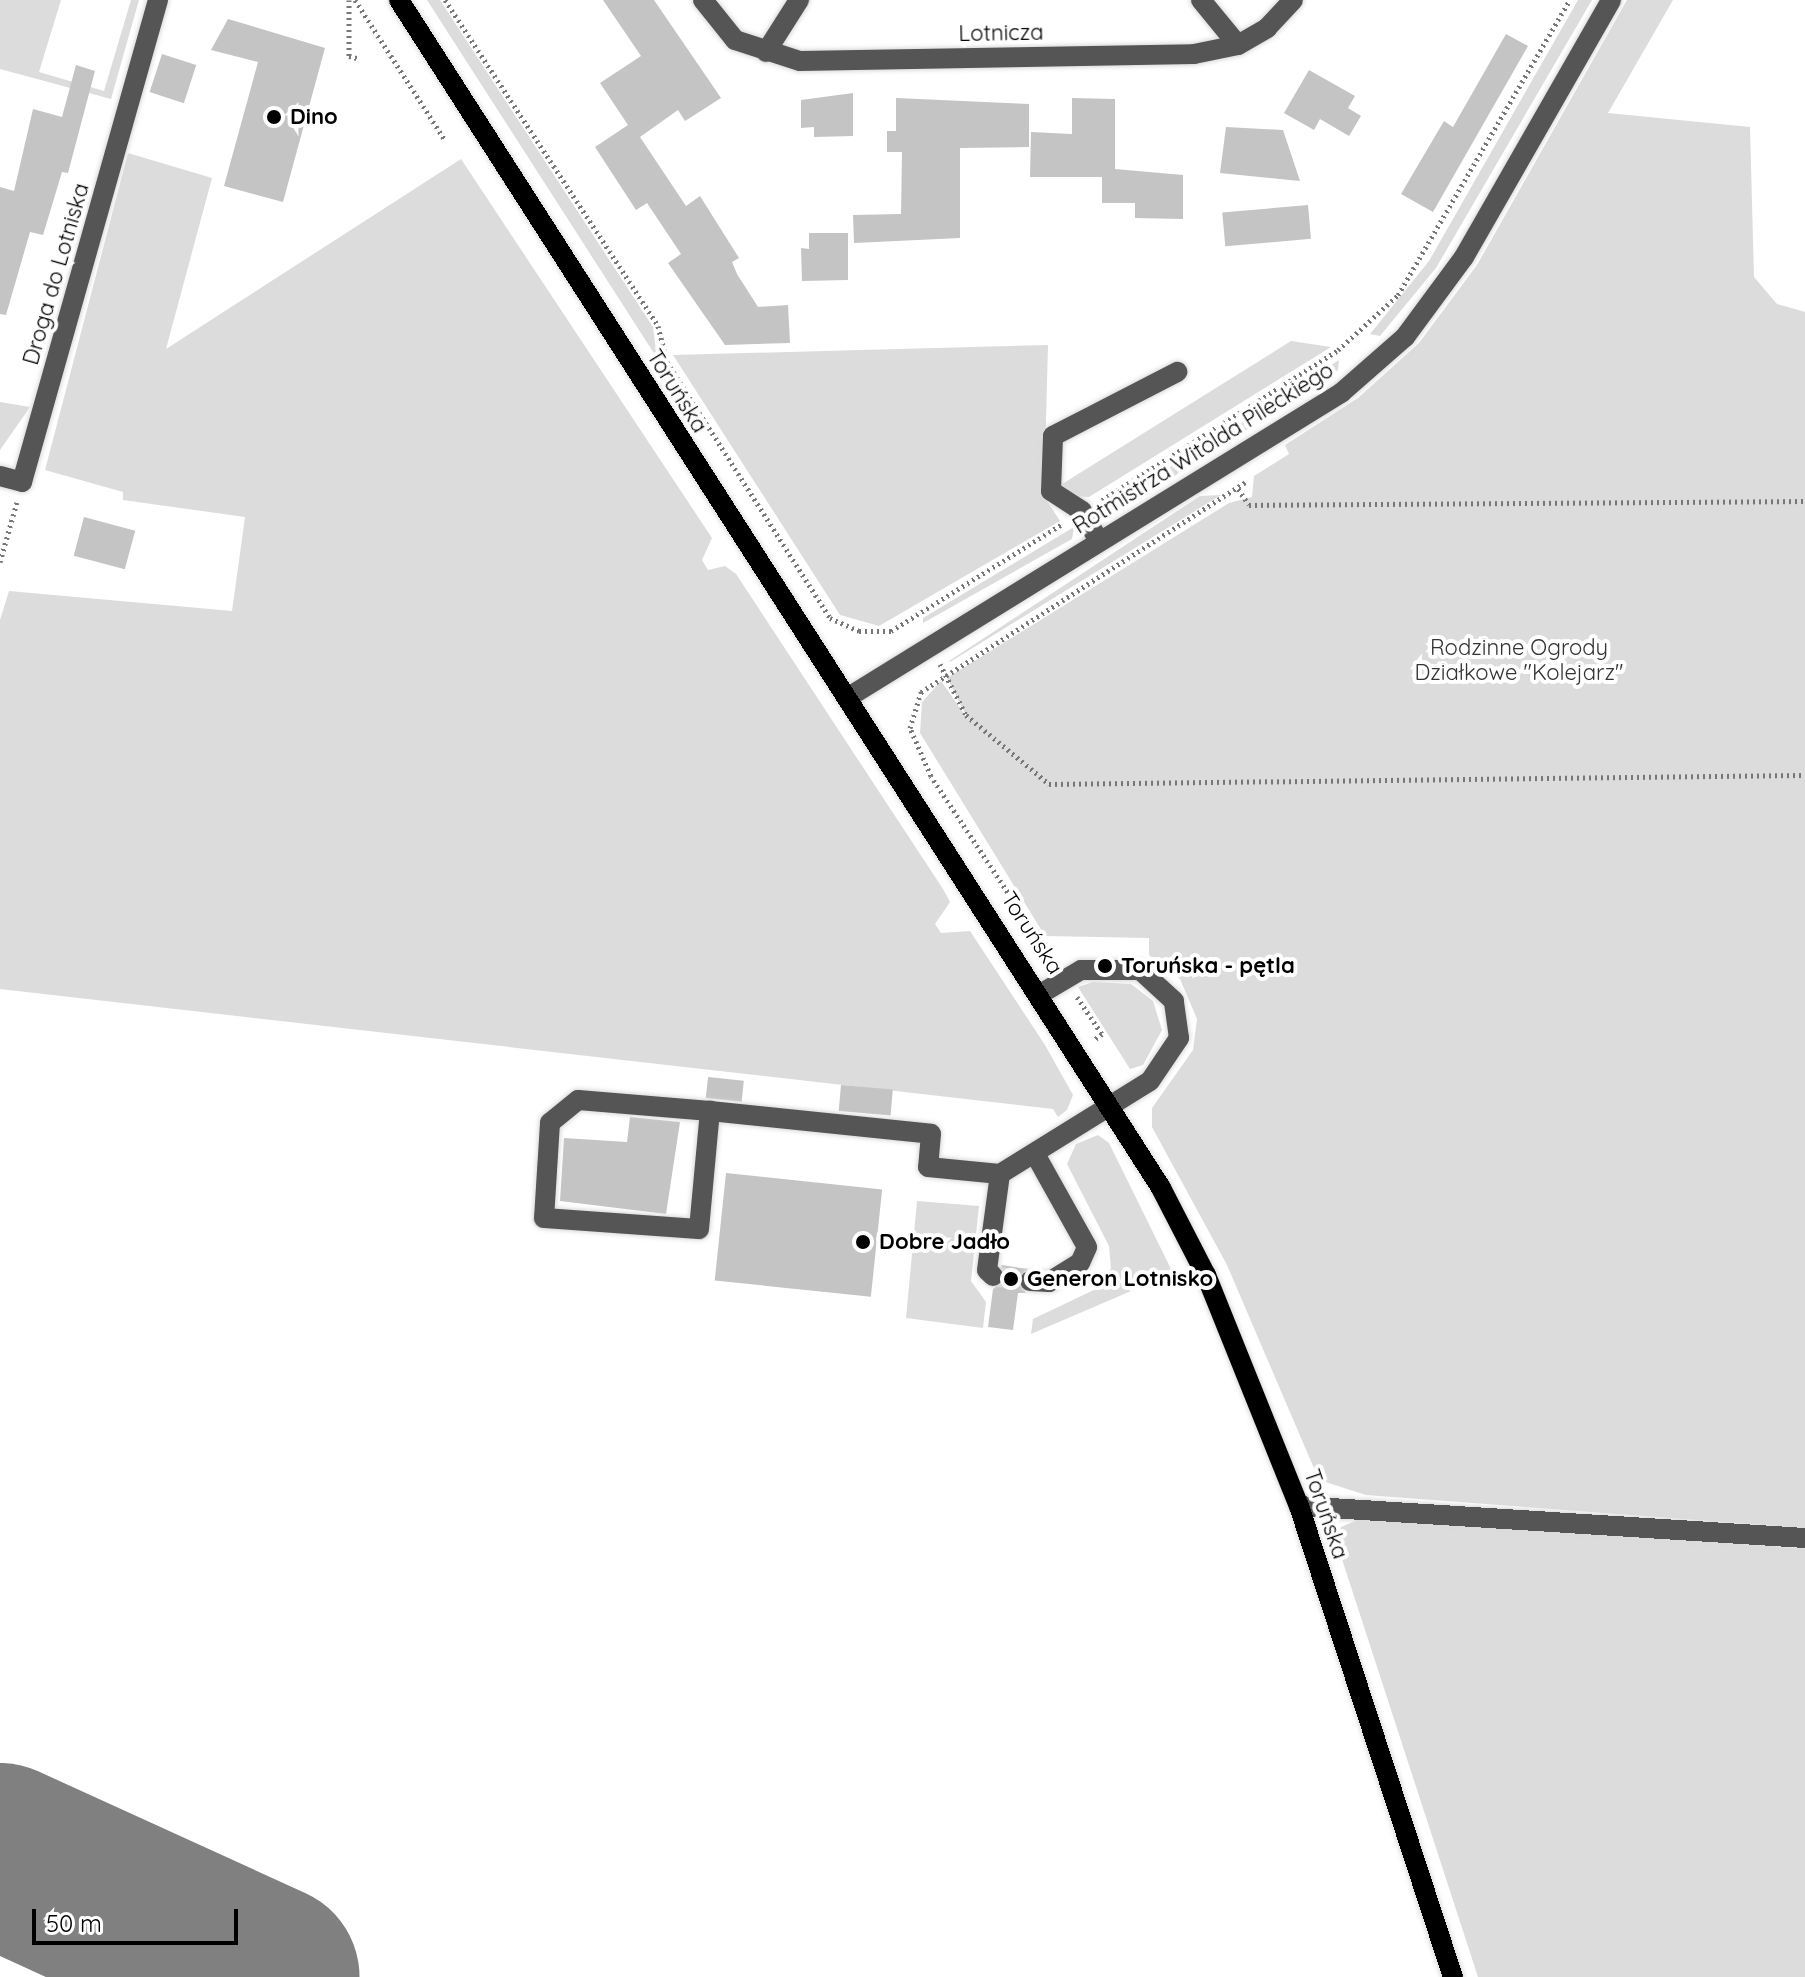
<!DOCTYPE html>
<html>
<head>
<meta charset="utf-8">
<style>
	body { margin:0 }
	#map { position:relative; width:1805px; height:1977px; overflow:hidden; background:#fff; font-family:Quicksand,sans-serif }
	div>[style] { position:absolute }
	.green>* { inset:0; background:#dcdcdc }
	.runway>* { height:184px; margin:-92px; padding:0 92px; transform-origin:92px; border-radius:92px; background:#808080 }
	.building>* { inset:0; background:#c4c4c4; transform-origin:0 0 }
	.minor-tunnel>* { height:20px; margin-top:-10px; transform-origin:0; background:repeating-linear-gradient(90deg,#d9d9d9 0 20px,transparent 0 30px) }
	.path>* { height:5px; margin-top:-2.5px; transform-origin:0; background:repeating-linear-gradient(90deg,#777 0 2px,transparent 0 6px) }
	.roads { filter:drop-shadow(0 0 2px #dbdbdb) drop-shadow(0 0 2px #dbdbdb) }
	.minor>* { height:20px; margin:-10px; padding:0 10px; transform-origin:10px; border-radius:10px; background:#555 }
	.major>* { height:20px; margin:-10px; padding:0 10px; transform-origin:10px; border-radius:10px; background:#000 }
	.dots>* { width:22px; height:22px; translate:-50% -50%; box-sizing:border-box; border:4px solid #fff; border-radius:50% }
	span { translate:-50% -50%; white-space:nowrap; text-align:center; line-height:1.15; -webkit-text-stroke:8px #fff; paint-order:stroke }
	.street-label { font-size:22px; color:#000 }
	.poi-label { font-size:22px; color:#000; font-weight:700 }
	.left { translate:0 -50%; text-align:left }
	.park-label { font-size:22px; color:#333 }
	.scale { position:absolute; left:32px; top:1909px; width:206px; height:36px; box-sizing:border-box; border:4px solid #000; border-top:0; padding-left:10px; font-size:24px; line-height:28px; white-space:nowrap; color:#000; -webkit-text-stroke:6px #fff; paint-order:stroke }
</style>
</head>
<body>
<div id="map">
	<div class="green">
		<i style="clip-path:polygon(0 0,61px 0,39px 72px,104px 91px,131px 0,139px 0,111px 99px,0 69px)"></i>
		<i style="clip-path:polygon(427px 0,440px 0,653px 327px,657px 358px)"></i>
		<i style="clip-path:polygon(1578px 0,1592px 0,1436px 268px,1380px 336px,1370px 334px,1429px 261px)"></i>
		<i style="clip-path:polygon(1627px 0,1673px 0,1608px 113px,1750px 127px,1754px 277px,1777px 304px,1805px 312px,1805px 1528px,1366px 1495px,1319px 1480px,1227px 1265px,1152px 1127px,1152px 1108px,1193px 1050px,1197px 1019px,1180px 979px,1149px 955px,1149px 938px,1045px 936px,920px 733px,922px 702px,941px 681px,969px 721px,947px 678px,1229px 503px,1252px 497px,1254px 476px,1289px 454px,1285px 445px,1358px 398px,1419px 343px,1477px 265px)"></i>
		<i style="clip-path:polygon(128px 153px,212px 178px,166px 349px,461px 159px,712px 538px,702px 560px,708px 570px,725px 566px,736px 574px,943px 889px,950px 902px,935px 924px,941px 933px,970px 931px,1045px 1045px,1073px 1095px,1067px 1110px,1058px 1117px,1053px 1109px,0 989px,0 620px,9px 591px,232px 611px,245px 517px,123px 500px,123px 492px,45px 470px)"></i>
		<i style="clip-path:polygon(1291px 341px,1331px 347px,1089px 497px,1065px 496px,1059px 486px)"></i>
		<i style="clip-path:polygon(1048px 345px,1044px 496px,1060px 521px,879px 626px,840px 615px,673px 355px)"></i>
		<i style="clip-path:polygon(1339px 360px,1338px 370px,1267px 418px,1262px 409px)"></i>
		<i style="clip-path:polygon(0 402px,30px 407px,0 450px)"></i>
		<i style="clip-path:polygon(1246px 420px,1251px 427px,1115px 514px,1099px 511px)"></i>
		<i style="clip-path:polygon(1221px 495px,950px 662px,949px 661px,1200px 496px)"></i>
		<i style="clip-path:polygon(1074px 527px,1072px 539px,923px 623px,923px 618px)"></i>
		<i style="clip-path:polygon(1093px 982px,1131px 984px,1153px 1001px,1162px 1030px,1143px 1065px,1130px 1069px,1078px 987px)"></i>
		<i style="clip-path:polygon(1098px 1135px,1109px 1143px,1173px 1273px,1031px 1334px,1033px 1319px,1100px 1287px,1111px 1268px,1109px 1246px,1067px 1164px,1076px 1144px)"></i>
		<i style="clip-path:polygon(917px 1201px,979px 1206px,971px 1281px,986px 1302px,983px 1328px,906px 1318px)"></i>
		<i style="clip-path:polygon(1367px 1516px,1805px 1549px,1805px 1977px,1478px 1977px,1338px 1547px,1341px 1527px)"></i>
	</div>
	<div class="runway">
		<i style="left:0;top:1855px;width:294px;rotate:24.5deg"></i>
	</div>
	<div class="building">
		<i style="clip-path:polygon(603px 0,654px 0,721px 98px,685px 121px,678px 110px,640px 137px,686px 206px,700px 196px,739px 258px,732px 262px,737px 274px,758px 307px,788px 305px,790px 343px,725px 345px,668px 263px,681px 254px,647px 203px,636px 210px,595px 147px,628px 125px,600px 83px,641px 56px)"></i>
		<i style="clip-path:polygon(228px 19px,325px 48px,283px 202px,224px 186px,258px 62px,211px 50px)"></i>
		<i style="clip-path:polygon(1506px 34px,1528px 46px,1433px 212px,1401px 194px,1444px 121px,1453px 127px)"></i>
		<i style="left:162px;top:54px;width:36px;height:40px;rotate:18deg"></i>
		<i style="clip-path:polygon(76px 65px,95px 71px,68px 173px,62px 172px,43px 235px,30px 232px,6px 315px,0 314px,0 187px,14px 191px,33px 109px,62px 117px)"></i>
		<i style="clip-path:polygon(1309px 70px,1355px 96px,1348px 108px,1361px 116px,1349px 136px,1320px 119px,1314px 130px,1284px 113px)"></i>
		<i style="clip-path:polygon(853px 93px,853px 136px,814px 137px,814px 127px,801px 128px,801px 100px)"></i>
		<i style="clip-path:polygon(896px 98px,1029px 104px,1029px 147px,960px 148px,960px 238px,854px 243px,853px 215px,901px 214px,902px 152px,887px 152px,887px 131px,896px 131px)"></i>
		<i style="clip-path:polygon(1072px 98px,1115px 99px,1115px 169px,1183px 175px,1183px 219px,1135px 218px,1135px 203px,1102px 203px,1102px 177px,1030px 177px,1031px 132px,1072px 134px)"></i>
		<i style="clip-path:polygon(1226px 127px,1283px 130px,1300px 181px,1220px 173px)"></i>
		<i style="left:1308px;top:205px;width:34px;height:86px;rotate:85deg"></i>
		<i style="clip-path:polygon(809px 233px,848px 233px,848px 280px,802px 281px,801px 248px,809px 249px)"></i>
		<i style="left:84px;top:517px;width:53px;height:40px;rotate:15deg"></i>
		<i style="left:708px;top:1077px;width:36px;height:21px;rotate:6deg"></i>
		<i style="left:841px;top:1085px;width:52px;height:26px;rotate:5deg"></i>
		<i style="clip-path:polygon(630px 1117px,680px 1122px,666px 1214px,560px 1201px,564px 1138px,627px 1142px)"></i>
		<i style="left:726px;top:1173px;width:157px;height:108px;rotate:6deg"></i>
		<i style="clip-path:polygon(1001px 1265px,1028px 1269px,1017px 1280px,1026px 1293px,1018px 1293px,1013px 1330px,988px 1327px,993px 1289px,1006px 1279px)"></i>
	</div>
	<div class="minor-tunnel">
		<i style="left:993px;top:1276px;width:37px;rotate:8deg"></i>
	</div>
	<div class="path">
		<i style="left:349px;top:0;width:56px;rotate:90deg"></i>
		<i style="left:349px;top:56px;width:11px;rotate:15deg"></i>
		<i style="left:355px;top:0;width:166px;rotate:57.3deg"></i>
		<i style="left:445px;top:0;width:389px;rotate:56.8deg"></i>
		<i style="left:658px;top:326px;width:37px;rotate:76deg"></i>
		<i style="left:667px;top:362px;width:303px;rotate:57.5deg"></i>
		<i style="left:830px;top:618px;width:32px;rotate:24deg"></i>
		<i style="left:859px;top:631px;width:32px"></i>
		<i style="left:891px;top:631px;width:202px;rotate:-32deg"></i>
		<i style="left:1238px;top:489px;width:19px;rotate:55deg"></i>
		<i style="left:1249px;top:505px;width:556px;rotate:-0.41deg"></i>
		<i style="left:1102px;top:500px;width:280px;rotate:-32.4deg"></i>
		<i style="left:1338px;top:350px;width:81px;rotate:-42.5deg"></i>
		<i style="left:1398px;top:295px;width:341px;rotate:-59.8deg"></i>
		<i style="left:0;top:562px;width:62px;rotate:-74.2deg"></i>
		<i style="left:940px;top:664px;width:57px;rotate:63deg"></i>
		<i style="left:966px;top:715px;width:108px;rotate:39.7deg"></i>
		<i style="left:1049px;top:784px;width:756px;rotate:-0.68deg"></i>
		<i style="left:1054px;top:962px;width:223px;rotate:-123.5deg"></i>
		<i style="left:931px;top:776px;width:52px;rotate:-113.6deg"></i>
		<i style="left:910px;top:728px;width:38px;rotate:-73deg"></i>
		<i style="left:921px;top:692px;width:388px;rotate:-32.9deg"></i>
		<i style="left:1077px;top:997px;width:45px;rotate:56deg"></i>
		<i style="left:1102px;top:1034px;width:10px;rotate:143deg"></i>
	</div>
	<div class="roads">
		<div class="minor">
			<i style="left:703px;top:0;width:51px;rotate:51.3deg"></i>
			<i style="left:735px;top:40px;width:68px;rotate:17.9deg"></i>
			<i style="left:800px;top:61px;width:394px;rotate:-1deg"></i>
			<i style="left:1194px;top:54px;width:45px;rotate:-11.6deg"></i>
			<i style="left:1238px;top:45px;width:34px;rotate:-30deg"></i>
			<i style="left:1267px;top:28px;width:38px;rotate:-47deg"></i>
			<i style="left:1201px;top:0;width:58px;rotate:50.6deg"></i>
			<i style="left:766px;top:52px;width:62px;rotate:-57.6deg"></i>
			<i style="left:0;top:476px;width:23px;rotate:15deg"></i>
			<i style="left:22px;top:482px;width:501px;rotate:-74.24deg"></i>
			<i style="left:1099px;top:541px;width:34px;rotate:-120deg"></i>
			<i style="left:1082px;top:511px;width:37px;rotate:-147deg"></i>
			<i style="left:1051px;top:491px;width:55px;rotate:-87.9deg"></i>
			<i style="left:1053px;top:436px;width:140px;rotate:-27.3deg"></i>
			<i style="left:847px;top:698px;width:581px;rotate:-31.69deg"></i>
			<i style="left:1341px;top:393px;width:85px;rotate:-41.2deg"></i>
			<i style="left:1405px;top:337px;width:99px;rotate:-53.6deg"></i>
			<i style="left:1464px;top:257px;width:296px;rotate:-60.2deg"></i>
			<i style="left:710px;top:1111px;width:132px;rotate:-175.2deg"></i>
			<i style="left:578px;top:1100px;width:36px;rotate:141deg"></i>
			<i style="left:550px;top:1123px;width:95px;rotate:93.6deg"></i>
			<i style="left:544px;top:1218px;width:155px;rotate:4.1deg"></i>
			<i style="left:699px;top:1229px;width:119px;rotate:-84.7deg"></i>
			<i style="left:710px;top:1111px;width:222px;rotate:5.9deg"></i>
			<i style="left:931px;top:1134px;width:33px;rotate:95deg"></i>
			<i style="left:928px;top:1167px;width:72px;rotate:5.6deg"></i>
			<i style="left:1000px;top:1174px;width:176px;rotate:-31.8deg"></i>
			<i style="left:1150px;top:1081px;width:52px;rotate:-56deg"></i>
			<i style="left:1179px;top:1038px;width:37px;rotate:-98deg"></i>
			<i style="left:1174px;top:1001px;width:46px;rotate:-137.6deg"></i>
			<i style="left:1140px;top:970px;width:59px;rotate:180deg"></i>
			<i style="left:1081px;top:970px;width:45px;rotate:149.5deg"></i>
			<i style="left:993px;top:1276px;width:8px;rotate:-135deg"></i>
			<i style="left:987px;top:1270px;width:97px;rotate:-82.3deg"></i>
			<i style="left:1030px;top:1281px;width:19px;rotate:3deg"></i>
			<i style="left:1049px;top:1282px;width:36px;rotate:-32deg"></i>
			<i style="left:1080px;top:1263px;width:17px;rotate:-66deg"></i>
			<i style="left:1087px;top:1247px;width:107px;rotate:-119.2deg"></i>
			<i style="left:1299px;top:1506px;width:507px;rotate:3.62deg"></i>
		</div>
		<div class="major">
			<i style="left:399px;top:0;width:1411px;rotate:57.32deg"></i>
			<i style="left:1161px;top:1188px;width:98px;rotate:62.7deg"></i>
			<i style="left:1206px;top:1275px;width:249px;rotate:68.1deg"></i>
			<i style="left:1299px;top:1506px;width:496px;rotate:71.9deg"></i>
		</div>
	</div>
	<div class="dots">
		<i style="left:274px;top:117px;background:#000"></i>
		<i style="left:1105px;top:966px;background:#000"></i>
		<i style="left:863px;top:1242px;background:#000"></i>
		<i style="left:1011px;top:1279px;background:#000"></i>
	</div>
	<div class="street-label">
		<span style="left:1001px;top:33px;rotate:-1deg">Lotnicza</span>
		<span style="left:56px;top:274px;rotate:-74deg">Droga do Lotniska</span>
		<span style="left:677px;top:391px;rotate:58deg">Toruńska</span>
		<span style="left:1203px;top:448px;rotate:-32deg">Rotmistrza Witolda Pileckiego</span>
		<span style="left:1032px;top:933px;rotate:57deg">Toruńska</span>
		<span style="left:1326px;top:1514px;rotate:71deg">Toruńska</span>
	</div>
	<div class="poi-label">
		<span class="left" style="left:290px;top:117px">Dino</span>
		<span class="left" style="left:1121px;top:966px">Toruńska - pętla</span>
		<span class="left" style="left:879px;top:1242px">Dobre Jadło</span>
		<span class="left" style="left:1027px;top:1279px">Generon Lotnisko</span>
	</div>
	<div class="park-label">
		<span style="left:1519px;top:660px">Rodzinne Ogrody<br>Działkowe "Kolejarz"</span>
	</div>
	<div class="scale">50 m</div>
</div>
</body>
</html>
